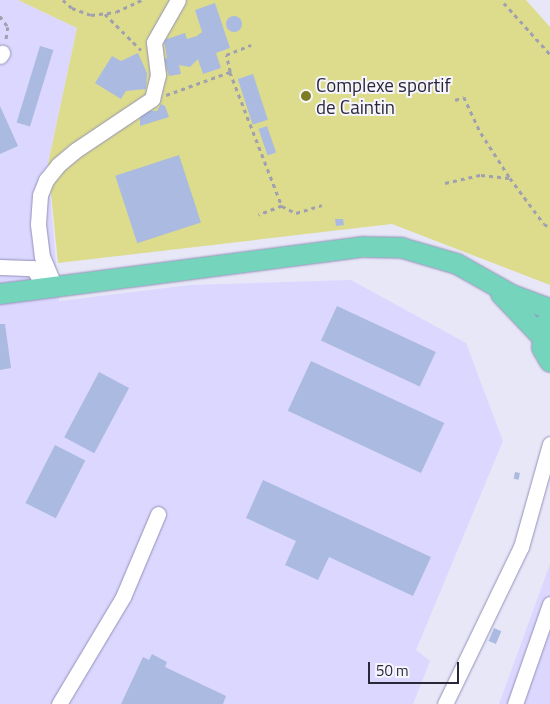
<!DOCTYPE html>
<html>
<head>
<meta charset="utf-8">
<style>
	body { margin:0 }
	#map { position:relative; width:550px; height:704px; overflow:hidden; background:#e8e7f8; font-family:"Titillium Web",sans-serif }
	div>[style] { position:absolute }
	.built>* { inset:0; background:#dbd7ff }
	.green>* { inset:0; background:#dcdc8c }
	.building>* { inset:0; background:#abbae0; transform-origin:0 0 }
	.round { border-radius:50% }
	.path>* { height:2.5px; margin-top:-1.25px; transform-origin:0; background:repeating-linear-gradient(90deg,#a1a0b0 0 4px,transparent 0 8px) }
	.roads { filter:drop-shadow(0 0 1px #9491b8) drop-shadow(0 0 1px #9491b8) }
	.minor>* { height:15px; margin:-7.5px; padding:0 7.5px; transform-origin:7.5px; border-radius:7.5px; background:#fff }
	.major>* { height:20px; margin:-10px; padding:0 10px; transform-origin:10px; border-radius:10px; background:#75d4bc }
	.dots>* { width:14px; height:14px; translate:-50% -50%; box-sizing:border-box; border:2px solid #f6f5fe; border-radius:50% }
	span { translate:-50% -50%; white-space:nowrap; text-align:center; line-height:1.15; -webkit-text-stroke:4px #f6f5fe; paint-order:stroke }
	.poi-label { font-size:19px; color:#2a2838 }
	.left { translate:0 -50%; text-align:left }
	.scale { position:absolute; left:368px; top:662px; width:91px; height:22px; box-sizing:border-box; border:2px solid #2a2838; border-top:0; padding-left:6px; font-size:15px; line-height:18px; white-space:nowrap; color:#2a2838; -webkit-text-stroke:4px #f6f5fe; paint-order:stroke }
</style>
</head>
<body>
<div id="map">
	<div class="built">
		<i style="clip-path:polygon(0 0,18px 0,77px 28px,48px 164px,59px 301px,190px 285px,351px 280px,466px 343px,503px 441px,416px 650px,430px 661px,413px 704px,0 704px)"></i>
		<i style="clip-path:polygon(550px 564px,550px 704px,499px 704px)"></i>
	</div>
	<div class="green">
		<i style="clip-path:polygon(18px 0,526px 0,550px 27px,550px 285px,392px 224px,58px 263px,48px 164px,77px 28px)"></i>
	</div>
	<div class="building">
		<i style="clip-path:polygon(215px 3px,230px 48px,216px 53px,221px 68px,203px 74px,198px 59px,190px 67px,179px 65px,181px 74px,169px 76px,164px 59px,167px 58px,164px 40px,185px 33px,187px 39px,197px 36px,202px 32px,195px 10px)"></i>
		<i class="round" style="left:226px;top:16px;width:16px;height:16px"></i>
		<i style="left:40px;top:46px;width:14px;height:80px;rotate:17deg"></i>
		<i style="clip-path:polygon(138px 53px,147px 73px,146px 89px,126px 91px,121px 99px,95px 83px,112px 56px,121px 61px)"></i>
		<i style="left:253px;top:74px;width:48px;height:16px;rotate:72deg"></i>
		<i style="clip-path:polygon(161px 104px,165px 106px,169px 117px,140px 126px,140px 117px,147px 111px,157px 111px)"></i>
		<i style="clip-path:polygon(0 106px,18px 146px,0 154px)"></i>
		<i style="left:267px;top:126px;width:28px;height:9px;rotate:71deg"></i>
		<i style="left:179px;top:155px;width:71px;height:67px;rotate:72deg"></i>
		<i style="clip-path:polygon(335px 219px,343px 219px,344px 225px,336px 226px)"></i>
		<i style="left:337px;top:306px;width:109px;height:38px;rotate:25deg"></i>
		<i style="clip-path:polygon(0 324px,5px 324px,11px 368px,0 370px)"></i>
		<i style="left:311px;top:361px;width:147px;height:55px;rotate:25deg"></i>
		<i style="left:99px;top:372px;width:34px;height:74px;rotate:28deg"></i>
		<i style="left:55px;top:445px;width:34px;height:65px;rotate:27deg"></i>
		<i style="left:515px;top:472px;width:5px;height:7px;rotate:11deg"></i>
		<i style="clip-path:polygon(263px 480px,431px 557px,413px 596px,329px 557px,318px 580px,285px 565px,296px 541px,246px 518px)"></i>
		<i style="left:494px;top:628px;width:8px;height:14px;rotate:23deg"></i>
		<i style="clip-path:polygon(152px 654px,167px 662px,165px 667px,226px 696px,223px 704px,121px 704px,143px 657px,149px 660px)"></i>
	</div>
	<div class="path">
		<i style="left:63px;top:0;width:12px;rotate:42deg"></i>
		<i style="left:72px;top:8px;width:20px;rotate:20deg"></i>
		<i style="left:91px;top:15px;width:25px;rotate:-7deg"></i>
		<i style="left:116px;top:12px;width:29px;rotate:-25deg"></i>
		<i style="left:504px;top:3px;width:69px;rotate:48deg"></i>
		<i style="left:105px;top:14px;width:51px;rotate:45deg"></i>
		<i style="left:0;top:16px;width:14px;rotate:54deg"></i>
		<i style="left:8px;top:27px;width:14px;rotate:98deg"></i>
		<i style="left:230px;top:72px;width:17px;rotate:-103deg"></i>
		<i style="left:226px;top:55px;width:27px;rotate:-22deg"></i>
		<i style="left:166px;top:95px;width:68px;rotate:-19.8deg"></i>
		<i style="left:230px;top:72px;width:144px;rotate:68.8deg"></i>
		<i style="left:282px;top:206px;width:25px;rotate:159deg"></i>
		<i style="left:455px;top:100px;width:9px;rotate:-18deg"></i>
		<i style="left:464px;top:97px;width:40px;rotate:65deg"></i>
		<i style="left:481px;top:133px;width:54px;rotate:57.2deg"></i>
		<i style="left:510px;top:178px;width:57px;rotate:53.5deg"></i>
		<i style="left:544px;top:224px;width:7px;rotate:27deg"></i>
		<i style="left:445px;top:183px;width:37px;rotate:-13deg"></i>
		<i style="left:481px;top:175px;width:28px;rotate:6deg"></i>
		<i style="left:282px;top:206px;width:16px;rotate:27deg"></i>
		<i style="left:296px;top:213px;width:27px;rotate:-17deg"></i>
	</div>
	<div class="roads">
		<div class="minor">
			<i style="left:0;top:56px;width:4px;rotate:-56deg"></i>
			<i style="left:0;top:267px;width:33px;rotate:2deg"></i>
			<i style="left:33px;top:268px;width:23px;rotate:59deg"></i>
			<i style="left:55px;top:287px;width:33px;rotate:-113deg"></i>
			<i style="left:42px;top:257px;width:33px;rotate:-97deg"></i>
			<i style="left:38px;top:224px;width:29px;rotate:-86deg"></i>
			<i style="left:40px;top:195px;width:16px;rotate:-68deg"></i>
			<i style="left:46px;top:180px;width:19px;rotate:-51deg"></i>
			<i style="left:58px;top:165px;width:23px;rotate:-40deg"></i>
			<i style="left:76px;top:150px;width:92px;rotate:-33.9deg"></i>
			<i style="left:152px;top:99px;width:25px;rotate:-76deg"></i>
			<i style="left:158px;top:75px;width:33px;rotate:-97deg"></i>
			<i style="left:154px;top:42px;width:48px;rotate:-60.3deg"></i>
			<i style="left:59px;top:704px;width:125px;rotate:-59.1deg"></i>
			<i style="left:123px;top:597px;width:90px;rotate:-67.1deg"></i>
			<i style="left:445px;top:704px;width:174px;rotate:-64.2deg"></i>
			<i style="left:521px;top:547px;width:107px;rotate:-74.3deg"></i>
			<i style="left:515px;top:704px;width:106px;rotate:-70.7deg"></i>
		</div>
		<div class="major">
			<i style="left:0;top:294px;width:366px;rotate:-7.4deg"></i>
			<i style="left:363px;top:247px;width:39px;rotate:1deg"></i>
			<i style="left:402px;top:248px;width:57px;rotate:16.2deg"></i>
			<i style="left:457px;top:264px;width:63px;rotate:29.4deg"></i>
			<i style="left:512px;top:295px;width:40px;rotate:20.2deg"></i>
			<i style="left:501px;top:294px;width:58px;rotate:46.4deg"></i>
			<i style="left:545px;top:324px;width:24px;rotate:97deg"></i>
			<i style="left:542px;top:348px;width:16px;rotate:60deg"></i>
		</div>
	</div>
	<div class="dots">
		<i style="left:306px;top:96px;background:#7d7c24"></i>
	</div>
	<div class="poi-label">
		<span class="left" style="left:316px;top:96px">Complexe sportif<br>de Caintin</span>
	</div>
	<div class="scale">50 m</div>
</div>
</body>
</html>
